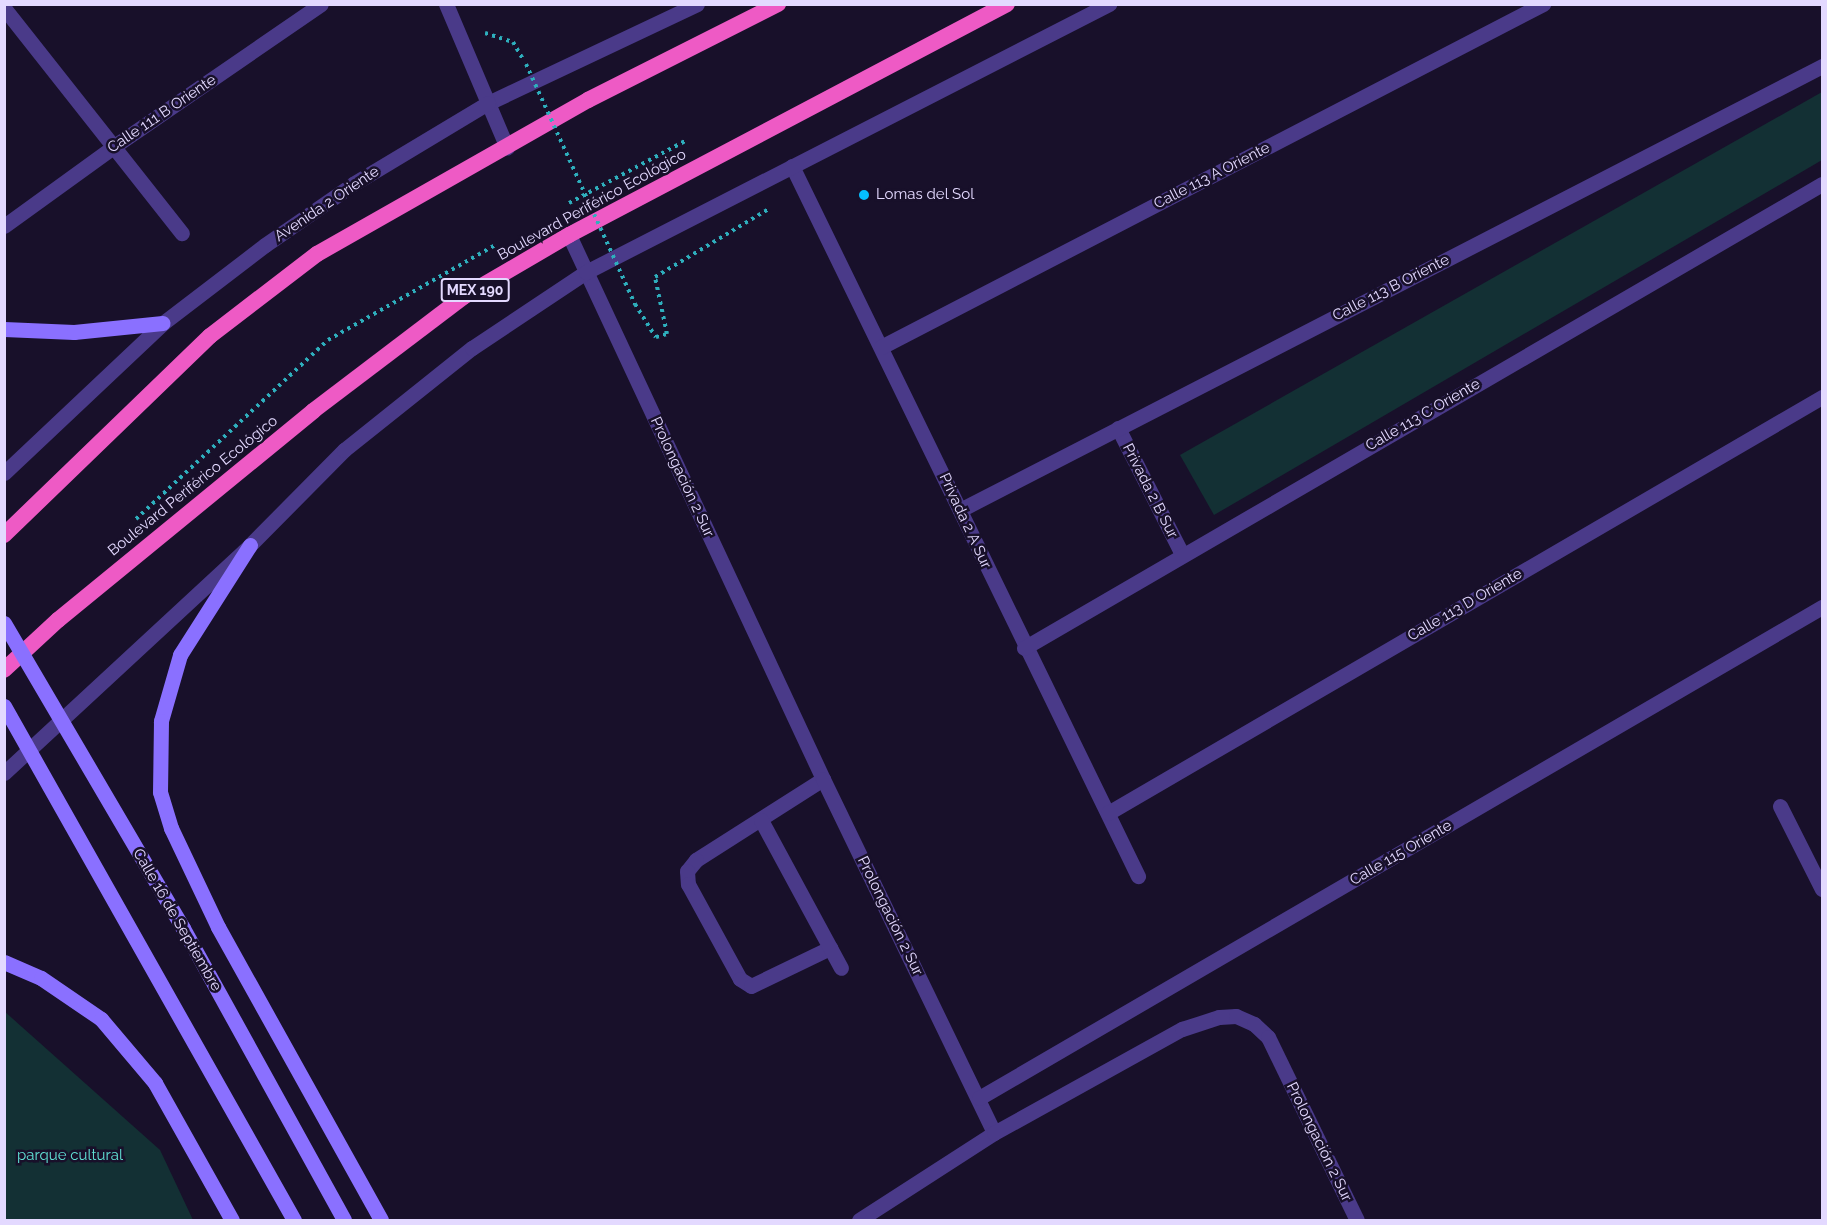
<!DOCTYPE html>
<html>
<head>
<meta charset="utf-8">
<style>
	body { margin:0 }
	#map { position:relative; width:1827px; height:1225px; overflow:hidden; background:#18102a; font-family:Raleway,sans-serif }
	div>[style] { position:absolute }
	.green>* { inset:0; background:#133034 }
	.path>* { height:4px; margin-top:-2px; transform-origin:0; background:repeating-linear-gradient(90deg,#2eafbd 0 3px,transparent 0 7.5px) }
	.service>* { height:15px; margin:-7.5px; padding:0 7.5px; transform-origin:7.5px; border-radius:7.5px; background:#4a3a89 }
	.minor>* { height:15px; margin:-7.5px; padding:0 7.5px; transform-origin:7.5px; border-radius:7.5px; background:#4a3a89 }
	.tertiary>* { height:15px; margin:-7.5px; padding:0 7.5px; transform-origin:7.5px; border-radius:7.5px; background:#4a3a89 }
	.secondary>* { height:15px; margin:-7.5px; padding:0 7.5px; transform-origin:7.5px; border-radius:7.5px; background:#8a70ff }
	.trunk>* { height:16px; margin:-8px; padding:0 8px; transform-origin:8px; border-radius:8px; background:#ee5ac5 }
	.path-bridge>* { height:4px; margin-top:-2px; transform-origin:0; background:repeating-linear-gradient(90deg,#2eafbd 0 3px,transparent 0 7.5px) }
	.secondary-bridge>* { height:15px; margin:-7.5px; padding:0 7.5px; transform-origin:7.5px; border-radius:7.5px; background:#8a70ff }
	.dots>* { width:16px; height:16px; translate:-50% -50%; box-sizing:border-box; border:3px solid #18102a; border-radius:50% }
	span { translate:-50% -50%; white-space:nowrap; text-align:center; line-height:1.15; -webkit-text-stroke:5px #18102a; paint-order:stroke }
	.shield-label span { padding:2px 4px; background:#18102a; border:2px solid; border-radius:4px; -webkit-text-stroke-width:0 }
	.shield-label { font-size:14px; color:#e3d9ff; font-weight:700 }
	.street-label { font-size:15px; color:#e3d9ff }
	.poi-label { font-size:15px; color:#e3d9ff }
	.left { translate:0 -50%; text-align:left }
	.park-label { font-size:15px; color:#61e2d6 }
	.frame { position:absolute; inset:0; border:6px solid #e3d9ff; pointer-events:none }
</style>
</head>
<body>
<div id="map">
	<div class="green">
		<i style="clip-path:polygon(1822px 92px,1822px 160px,1214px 515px,1180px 455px)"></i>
		<i style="clip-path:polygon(4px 1011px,160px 1150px,193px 1220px,5px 1220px)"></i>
	</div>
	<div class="path">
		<i style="left:485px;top:33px;width:29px;rotate:18deg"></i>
		<i style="left:513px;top:42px;width:20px;rotate:60deg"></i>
		<i style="left:569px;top:203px;width:134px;rotate:-28.1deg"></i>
		<i style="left:635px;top:304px;width:39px;rotate:58deg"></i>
		<i style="left:656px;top:337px;width:11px;rotate:-15deg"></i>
		<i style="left:667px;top:334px;width:58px;rotate:-101.9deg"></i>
		<i style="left:655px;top:277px;width:131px;rotate:-30.9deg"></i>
		<i style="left:136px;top:519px;width:262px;rotate:-43deg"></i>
		<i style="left:328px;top:340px;width:194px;rotate:-29.6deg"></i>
	</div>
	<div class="service">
		<i style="left:823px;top:779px;width:151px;rotate:147.5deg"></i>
		<i style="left:696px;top:860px;width:14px;rotate:129deg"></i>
		<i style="left:687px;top:871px;width:13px;rotate:86deg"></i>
		<i style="left:688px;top:884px;width:108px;rotate:61.3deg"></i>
		<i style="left:740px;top:979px;width:13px;rotate:32deg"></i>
		<i style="left:751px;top:986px;width:88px;rotate:-25.7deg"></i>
		<i style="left:761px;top:820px;width:168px;rotate:61.6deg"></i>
	</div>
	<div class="minor">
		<i style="left:4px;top:8px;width:287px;rotate:51.7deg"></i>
		<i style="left:488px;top:103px;width:231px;rotate:-25.3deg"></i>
		<i style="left:792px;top:166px;width:790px;rotate:64.02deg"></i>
		<i style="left:4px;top:226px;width:135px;rotate:-35.9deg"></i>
		<i style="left:113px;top:147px;width:252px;rotate:-34.5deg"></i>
		<i style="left:569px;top:235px;width:600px;rotate:64.97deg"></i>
		<i style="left:823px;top:779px;width:393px;rotate:64.2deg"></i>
		<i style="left:881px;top:347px;width:746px;rotate:-27.39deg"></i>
		<i style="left:1118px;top:428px;width:141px;rotate:63.1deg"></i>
		<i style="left:960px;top:510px;width:970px;rotate:-27.25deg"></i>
		<i style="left:1024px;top:648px;width:923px;rotate:-30.18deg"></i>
		<i style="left:1780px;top:806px;width:93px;rotate:63.2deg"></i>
		<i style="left:1108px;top:813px;width:826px;rotate:-30.23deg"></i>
		<i style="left:979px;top:1098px;width:976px;rotate:-30.22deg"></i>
		<i style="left:859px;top:1220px;width:161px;rotate:-32.8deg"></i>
		<i style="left:994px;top:1133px;width:215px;rotate:-29deg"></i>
		<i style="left:1182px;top:1029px;width:39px;rotate:-18deg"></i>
		<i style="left:1219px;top:1017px;width:17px;rotate:-3deg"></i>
		<i style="left:1236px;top:1016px;width:20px;rotate:24deg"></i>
		<i style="left:1254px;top:1024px;width:19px;rotate:43deg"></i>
		<i style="left:1268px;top:1037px;width:203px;rotate:64.1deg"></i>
	</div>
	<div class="tertiary">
		<i style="left:446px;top:4px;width:156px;rotate:67deg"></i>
		<i style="left:4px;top:473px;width:219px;rotate:-43.3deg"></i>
		<i style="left:163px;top:323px;width:128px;rotate:-37.4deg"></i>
		<i style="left:265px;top:245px;width:107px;rotate:-34.7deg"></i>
		<i style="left:353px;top:184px;width:157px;rotate:-31deg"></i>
		<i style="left:4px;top:773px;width:335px;rotate:-42.8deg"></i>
		<i style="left:250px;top:545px;width:134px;rotate:-45.3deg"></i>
		<i style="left:344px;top:450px;width:164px;rotate:-38.6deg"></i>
		<i style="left:472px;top:348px;width:137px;rotate:-33.7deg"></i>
		<i style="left:586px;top:272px;width:588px;rotate:-27.13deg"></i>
	</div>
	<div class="secondary">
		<i style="left:4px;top:329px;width:70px;rotate:2.5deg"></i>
		<i style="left:74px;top:332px;width:89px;rotate:-5.8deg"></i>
		<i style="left:250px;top:545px;width:130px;rotate:122.5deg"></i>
		<i style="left:180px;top:655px;width:69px;rotate:106.1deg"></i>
		<i style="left:161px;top:721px;width:71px;rotate:90.8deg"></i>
		<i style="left:160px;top:792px;width:38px;rotate:73deg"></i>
		<i style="left:171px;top:828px;width:110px;rotate:64.6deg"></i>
		<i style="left:218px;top:927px;width:335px;rotate:60.9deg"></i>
		<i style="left:4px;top:962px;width:40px;rotate:23.4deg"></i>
		<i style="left:41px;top:978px;width:73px;rotate:34.3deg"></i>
		<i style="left:101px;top:1019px;width:84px;rotate:49.8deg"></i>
		<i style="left:155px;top:1083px;width:157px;rotate:60.7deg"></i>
	</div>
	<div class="trunk">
		<i style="left:4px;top:535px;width:286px;rotate:-44deg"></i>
		<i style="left:210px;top:336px;width:135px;rotate:-37.5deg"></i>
		<i style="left:317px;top:254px;width:312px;rotate:-29.6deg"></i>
		<i style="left:588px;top:100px;width:213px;rotate:-26.8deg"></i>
		<i style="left:4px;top:670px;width:74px;rotate:-42.8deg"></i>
		<i style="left:58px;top:620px;width:330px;rotate:-39.3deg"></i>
		<i style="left:313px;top:411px;width:188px;rotate:-37.2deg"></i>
		<i style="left:463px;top:297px;width:123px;rotate:-30.3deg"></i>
		<i style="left:569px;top:235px;width:495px;rotate:-27.8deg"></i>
	</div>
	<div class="path-bridge">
		<i style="left:526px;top:64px;width:264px;rotate:65.6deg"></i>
	</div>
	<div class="secondary-bridge">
		<i style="left:4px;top:623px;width:354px;rotate:59.6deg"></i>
		<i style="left:183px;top:928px;width:333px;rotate:61.1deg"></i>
		<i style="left:4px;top:706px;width:590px;rotate:60.57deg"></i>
	</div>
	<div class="dots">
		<i style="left:864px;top:195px;background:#05beff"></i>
	</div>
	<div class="shield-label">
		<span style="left:475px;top:290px">MEX 190</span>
	</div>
	<div class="street-label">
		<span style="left:162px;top:114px;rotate:-34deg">Calle 111 B Oriente</span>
		<span style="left:1212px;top:176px;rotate:-27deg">Calle 113 A Oriente</span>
		<span style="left:327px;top:204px;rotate:-34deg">Avenida 2 Oriente</span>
		<span style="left:592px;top:205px;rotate:-29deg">Boulevard Periférico Ecológico</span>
		<span style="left:1391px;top:288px;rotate:-27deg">Calle 113 B Oriente</span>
		<span style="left:1423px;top:415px;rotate:-30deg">Calle 113 C Oriente</span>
		<span style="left:682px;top:477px;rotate:65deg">Prolongación 2 Sur</span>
		<span style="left:193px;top:486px;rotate:-39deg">Boulevard Periférico Ecológico</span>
		<span style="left:1150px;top:491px;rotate:63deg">Privada 2 B Sur</span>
		<span style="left:965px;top:521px;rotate:65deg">Privada 2 A Sur</span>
		<span style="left:1465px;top:605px;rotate:-30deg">Calle 113 D Oriente</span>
		<span style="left:1401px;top:853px;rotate:-30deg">Calle 115 Oriente</span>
		<span style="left:890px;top:916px;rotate:64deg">Prolongación 2 Sur</span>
		<span style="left:177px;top:920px;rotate:60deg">Calle 16 de Septiembre</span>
		<span style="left:1319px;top:1142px;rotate:64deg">Prolongación 2 Sur</span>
	</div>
	<div class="poi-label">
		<span class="left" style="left:876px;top:195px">Lomas del Sol</span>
	</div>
	<div class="park-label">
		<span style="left:70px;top:1156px">parque cultural</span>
	</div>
	<div class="frame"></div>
</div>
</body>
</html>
